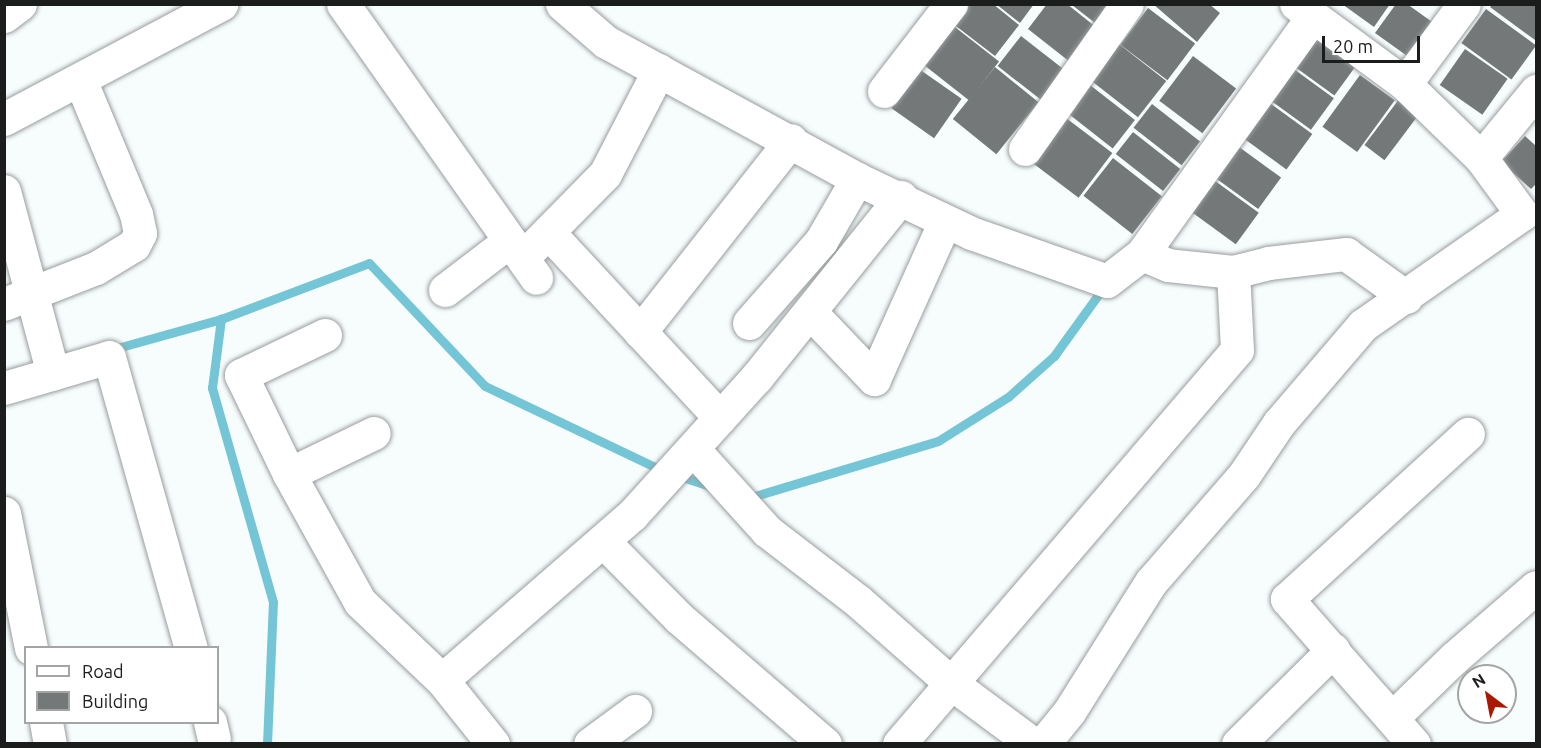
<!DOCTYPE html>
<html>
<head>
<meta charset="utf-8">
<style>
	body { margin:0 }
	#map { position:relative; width:1541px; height:748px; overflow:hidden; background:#f7fcfd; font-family:Ubuntu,sans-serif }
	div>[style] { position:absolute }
	.stream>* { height:9px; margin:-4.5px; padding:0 4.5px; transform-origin:4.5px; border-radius:4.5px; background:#74c5d5 }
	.building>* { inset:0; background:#747879; transform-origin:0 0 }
	.roads { filter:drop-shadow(0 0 2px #989d9e) drop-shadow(0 0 2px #989d9e) }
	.minor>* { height:33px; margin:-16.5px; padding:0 16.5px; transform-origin:16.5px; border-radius:16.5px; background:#fff }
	span { translate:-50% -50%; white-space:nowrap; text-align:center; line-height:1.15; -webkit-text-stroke:4.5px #fff; paint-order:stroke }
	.frame { position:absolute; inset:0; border:6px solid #1b1d1d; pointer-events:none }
	.legend { position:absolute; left:24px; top:646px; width:195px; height:78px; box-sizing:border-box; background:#fff; border:2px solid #a4a5a5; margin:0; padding:8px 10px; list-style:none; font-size:18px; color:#1b1d1d }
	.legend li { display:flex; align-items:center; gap:12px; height:30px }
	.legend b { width:30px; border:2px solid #a4a5a5 }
	.north { position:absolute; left:1457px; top:664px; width:60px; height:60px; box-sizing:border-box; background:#fff; border:2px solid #a4a5a5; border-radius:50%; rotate:328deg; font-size:16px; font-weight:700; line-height:24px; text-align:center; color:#1b1d1d }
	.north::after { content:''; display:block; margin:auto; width:21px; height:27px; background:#a81802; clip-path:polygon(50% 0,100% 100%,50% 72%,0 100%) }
	.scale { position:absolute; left:1322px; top:36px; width:98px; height:27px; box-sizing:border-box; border:3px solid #1b1d1d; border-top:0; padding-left:8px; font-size:18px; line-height:21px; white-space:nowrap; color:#1b1d1d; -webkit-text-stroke:4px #fff; paint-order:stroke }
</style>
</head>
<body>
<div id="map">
	<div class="stream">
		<i style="left:110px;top:350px;width:115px;rotate:-15.6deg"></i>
		<i style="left:676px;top:475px;width:38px;rotate:18deg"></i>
		<i style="left:748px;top:498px;width:198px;rotate:-16.7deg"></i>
		<i style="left:938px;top:441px;width:83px;rotate:-32.2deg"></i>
		<i style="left:1008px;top:397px;width:62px;rotate:-41.7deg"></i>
		<i style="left:1054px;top:356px;width:75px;rotate:-54.2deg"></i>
		<i style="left:267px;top:744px;width:142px;rotate:-87.6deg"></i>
		<i style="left:273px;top:602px;width:223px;rotate:-105.9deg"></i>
		<i style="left:212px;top:388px;width:70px;rotate:-82.6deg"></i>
		<i style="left:221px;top:319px;width:158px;rotate:-20.7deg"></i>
		<i style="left:369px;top:263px;width:169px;rotate:46.7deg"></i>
		<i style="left:485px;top:386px;width:197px;rotate:25.5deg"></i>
	</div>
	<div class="building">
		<i style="clip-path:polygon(966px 4px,993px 4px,1019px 25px,995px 56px,952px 23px)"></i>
		<i style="clip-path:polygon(996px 4px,1034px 4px,1020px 23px)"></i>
		<i style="clip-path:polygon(1047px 4px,1067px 4px,1097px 28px,1070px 62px,1028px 29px)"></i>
		<i style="clip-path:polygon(1153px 4px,1209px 4px,1220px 13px,1197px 42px)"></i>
		<i style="clip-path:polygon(1342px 4px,1390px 4px,1374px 27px)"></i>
		<i style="clip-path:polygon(1396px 4px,1407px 4px,1435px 24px,1410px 58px,1375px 33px)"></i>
		<i style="clip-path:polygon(1072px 5px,1116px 5px,1099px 26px)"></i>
		<i style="clip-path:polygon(1492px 5px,1536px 5px,1535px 40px,1490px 7px)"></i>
		<i style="left:1148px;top:8px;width:59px;height:46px;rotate:37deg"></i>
		<i style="left:1486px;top:9px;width:62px;height:42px;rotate:36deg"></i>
		<i style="left:951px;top:24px;width:61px;height:49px;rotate:38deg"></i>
		<i style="left:1317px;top:31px;width:52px;height:42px;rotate:36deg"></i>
		<i style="left:1021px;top:36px;width:55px;height:38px;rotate:38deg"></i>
		<i style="left:1119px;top:44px;width:60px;height:46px;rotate:38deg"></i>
		<i style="left:1465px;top:49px;width:52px;height:44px;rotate:35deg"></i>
		<i style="left:1193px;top:56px;width:54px;height:56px;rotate:37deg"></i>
		<i style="left:995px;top:67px;width:56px;height:67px;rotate:39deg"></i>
		<i style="left:1291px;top:67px;width:53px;height:39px;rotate:36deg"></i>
		<i style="left:919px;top:69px;width:52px;height:48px;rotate:35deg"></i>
		<i style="left:1360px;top:75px;width:43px;height:64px;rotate:36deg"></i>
		<i style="left:1090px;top:85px;width:57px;height:36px;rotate:38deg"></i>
		<i style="left:1403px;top:94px;width:25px;height:64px;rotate:37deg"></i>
		<i style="left:1267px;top:101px;width:56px;height:44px;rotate:36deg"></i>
		<i style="left:1152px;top:104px;width:61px;height:30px;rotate:38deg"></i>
		<i style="left:1062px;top:115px;width:63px;height:56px;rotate:37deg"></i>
		<i style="left:1133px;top:132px;width:60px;height:28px;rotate:38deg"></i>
		<i style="clip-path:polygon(1525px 136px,1536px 146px,1536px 184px,1531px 189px,1501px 162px)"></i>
		<i style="left:1235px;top:144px;width:57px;height:39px;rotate:36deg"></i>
		<i style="left:1113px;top:158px;width:62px;height:48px;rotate:38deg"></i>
		<i style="left:1211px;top:178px;width:59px;height:39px;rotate:36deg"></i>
	</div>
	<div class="roads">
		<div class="minor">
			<i style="left:343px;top:4px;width:335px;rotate:54.8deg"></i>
			<i style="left:562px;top:4px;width:58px;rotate:40.8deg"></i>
			<i style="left:606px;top:42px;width:286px;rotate:28.6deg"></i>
			<i style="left:857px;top:179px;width:126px;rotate:25.3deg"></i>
			<i style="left:971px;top:233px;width:144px;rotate:19.4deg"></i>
			<i style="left:1107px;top:281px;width:44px;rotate:-37.6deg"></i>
			<i style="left:4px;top:16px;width:20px;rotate:-37deg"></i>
			<i style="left:1405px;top:84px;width:99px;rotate:-53.6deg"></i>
			<i style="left:884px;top:91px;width:110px;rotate:-52.4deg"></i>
			<i style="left:4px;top:119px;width:246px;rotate:-27.9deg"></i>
			<i style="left:1025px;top:149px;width:177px;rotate:-54.9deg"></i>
			<i style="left:1481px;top:158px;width:87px;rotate:-50.6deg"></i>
			<i style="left:4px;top:191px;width:189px;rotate:75deg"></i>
			<i style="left:548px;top:232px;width:253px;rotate:47.2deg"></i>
			<i style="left:533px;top:247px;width:103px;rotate:-45.4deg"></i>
			<i style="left:605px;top:174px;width:117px;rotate:-62.6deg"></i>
			<i style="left:1233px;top:272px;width:36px;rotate:-14deg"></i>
			<i style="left:1268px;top:263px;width:79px;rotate:-6.6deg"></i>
			<i style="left:1346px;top:254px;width:74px;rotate:35.6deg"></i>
			<i style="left:445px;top:290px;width:81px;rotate:-37.4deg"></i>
			<i style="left:4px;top:304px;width:99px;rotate:-21.4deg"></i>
			<i style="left:96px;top:268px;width:44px;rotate:-31.2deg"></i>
			<i style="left:134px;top:245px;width:13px;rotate:-63deg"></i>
			<i style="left:140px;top:233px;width:19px;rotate:-102deg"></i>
			<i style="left:136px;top:214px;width:143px;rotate:-112.6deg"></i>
			<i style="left:810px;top:312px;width:93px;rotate:46.3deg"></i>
			<i style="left:874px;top:379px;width:173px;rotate:-65.8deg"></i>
			<i style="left:749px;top:323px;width:109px;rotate:-48.7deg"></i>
			<i style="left:821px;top:241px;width:72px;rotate:-59.9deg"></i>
			<i style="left:640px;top:332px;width:244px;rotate:-51.8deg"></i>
			<i style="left:325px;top:335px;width:93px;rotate:154.5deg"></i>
			<i style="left:241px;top:375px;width:110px;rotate:64.1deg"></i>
			<i style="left:289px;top:474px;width:146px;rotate:61deg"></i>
			<i style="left:360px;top:602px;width:113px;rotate:43.6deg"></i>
			<i style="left:442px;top:680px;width:82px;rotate:51.4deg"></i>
			<i style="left:4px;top:388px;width:109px;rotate:-16.4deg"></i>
			<i style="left:109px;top:357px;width:302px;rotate:74.3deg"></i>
			<i style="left:693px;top:449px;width:110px;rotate:47.9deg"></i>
			<i style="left:767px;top:531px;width:115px;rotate:37.6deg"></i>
			<i style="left:858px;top:601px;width:124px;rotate:41.4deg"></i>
			<i style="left:951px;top:683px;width:102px;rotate:36.6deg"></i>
			<i style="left:289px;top:474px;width:94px;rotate:-25.8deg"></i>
			<i style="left:4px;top:513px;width:138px;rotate:78.7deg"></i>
			<i style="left:604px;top:542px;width:107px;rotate:45.4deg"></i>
			<i style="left:679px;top:618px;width:193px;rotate:40.8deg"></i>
			<i style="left:442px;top:680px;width:252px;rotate:-41deg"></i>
			<i style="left:632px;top:515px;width:185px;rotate:-47.9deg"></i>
			<i style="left:756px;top:378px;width:232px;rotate:-51.3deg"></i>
			<i style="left:1392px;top:718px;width:86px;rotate:-44.1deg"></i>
			<i style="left:1454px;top:658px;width:108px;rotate:-40.9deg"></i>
			<i style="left:46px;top:722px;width:22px;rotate:80deg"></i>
			<i style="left:210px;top:722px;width:17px;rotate:77deg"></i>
			<i style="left:590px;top:744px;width:56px;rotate:-36.3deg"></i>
			<i style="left:899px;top:744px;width:519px;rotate:-49.37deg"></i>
			<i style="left:1237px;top:350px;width:78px;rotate:-92.9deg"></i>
			<i style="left:1233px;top:272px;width:65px;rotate:-173.9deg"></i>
			<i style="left:1168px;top:265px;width:28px;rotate:-157deg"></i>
			<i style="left:1142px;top:254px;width:293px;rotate:-54.3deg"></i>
			<i style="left:1043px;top:744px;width:41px;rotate:-50.9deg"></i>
			<i style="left:1069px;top:712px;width:154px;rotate:-57.8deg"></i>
			<i style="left:1151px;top:582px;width:142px;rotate:-49deg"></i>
			<i style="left:1244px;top:475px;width:63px;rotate:-56.1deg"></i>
			<i style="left:1279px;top:423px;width:129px;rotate:-49.4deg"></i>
			<i style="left:1363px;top:325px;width:194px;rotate:-34.9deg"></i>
			<i style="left:1522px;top:214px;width:69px;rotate:-126.2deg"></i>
			<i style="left:1481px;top:158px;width:106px;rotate:-135.8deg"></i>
			<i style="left:1405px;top:84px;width:135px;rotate:-143.7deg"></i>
			<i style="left:1238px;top:744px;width:134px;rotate:-44.7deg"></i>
			<i style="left:1414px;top:744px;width:193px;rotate:-131.2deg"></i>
			<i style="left:1287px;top:599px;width:245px;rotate:-42.4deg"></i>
		</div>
	</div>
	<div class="frame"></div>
	<ul class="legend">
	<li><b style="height:8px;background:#fff"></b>Road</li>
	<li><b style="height:16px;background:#747879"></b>Building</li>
	</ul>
	<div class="north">N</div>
	<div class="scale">20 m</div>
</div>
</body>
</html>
